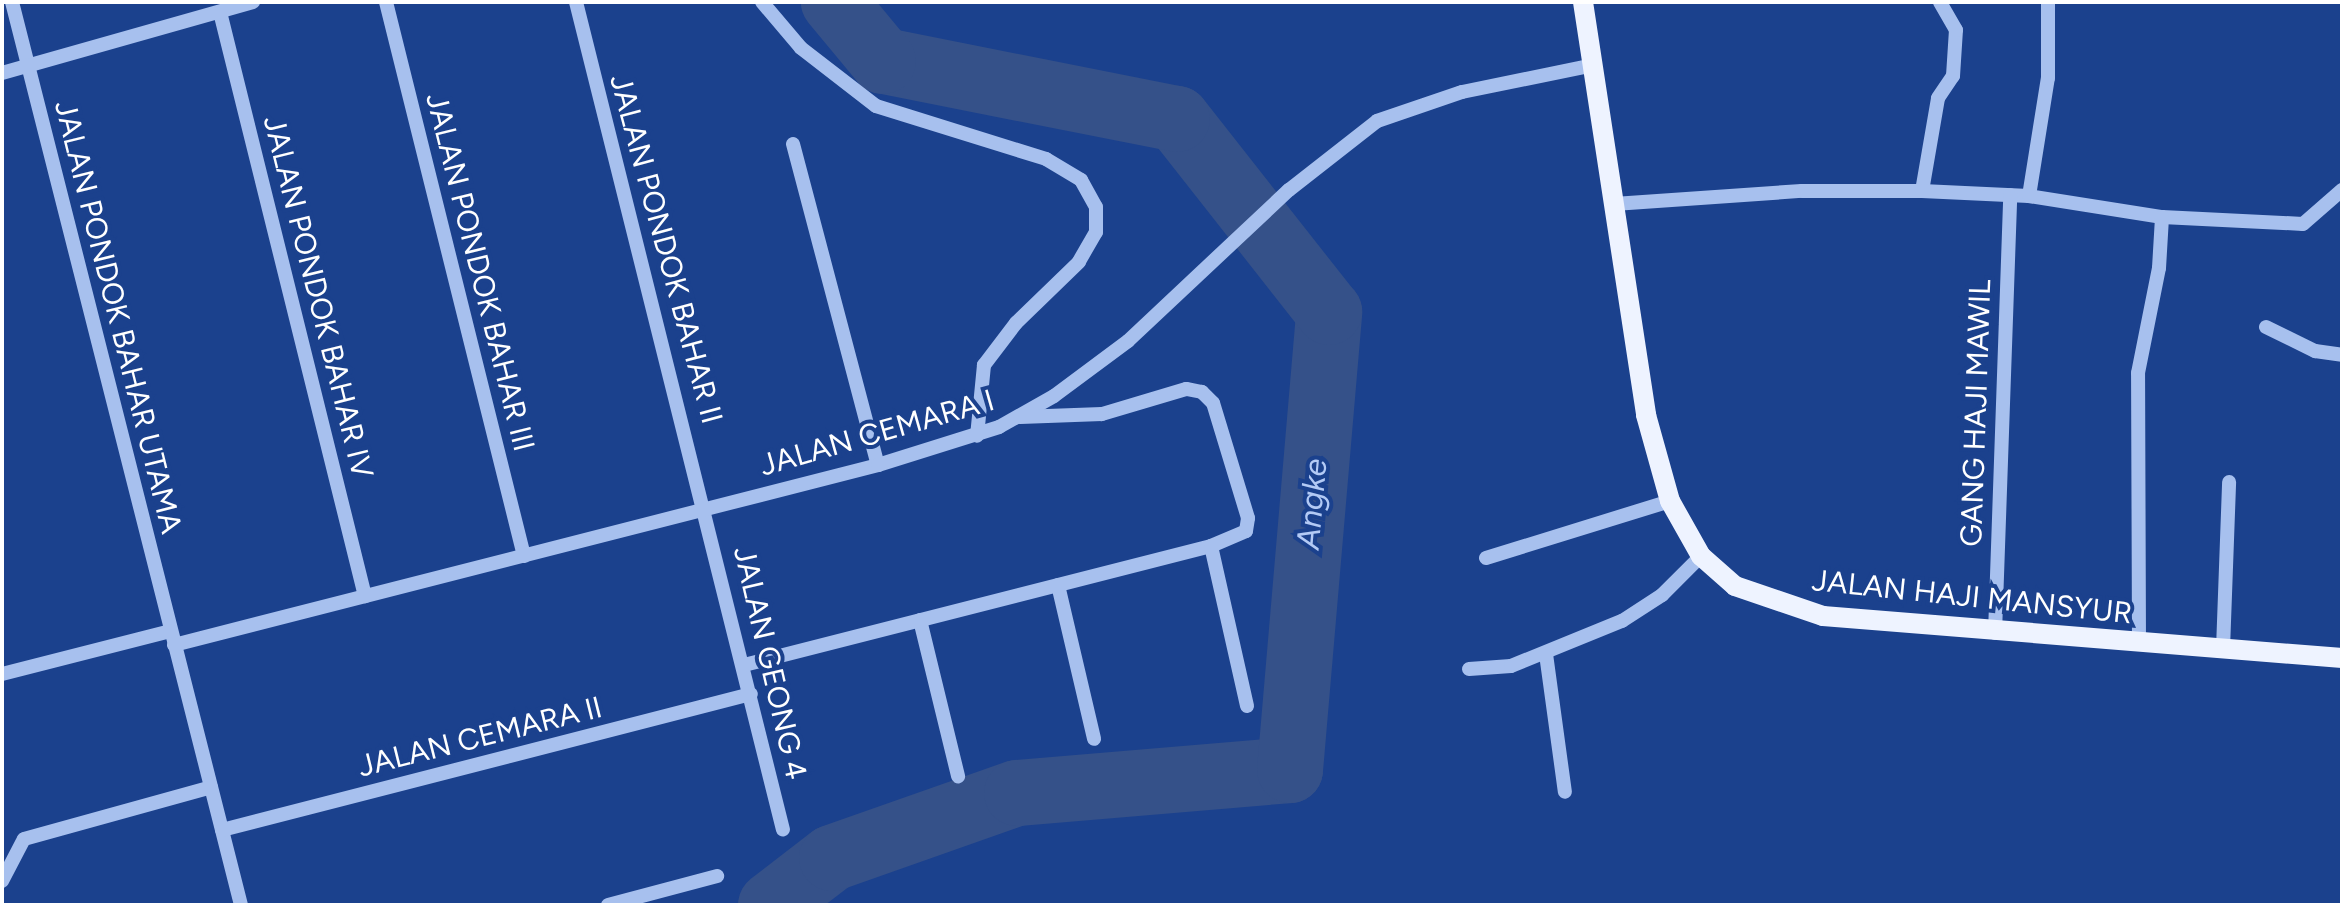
<!DOCTYPE html>
<html>
<head>
<meta charset="utf-8">
<style>
	body { margin:0 }
	#map { position:relative; width:2344px; height:907px; overflow:hidden; background:#1b418d; font-family:Figtree,sans-serif }
	div>[style] { position:absolute }
	.river>* { height:66px; margin:-33px; padding:0 33px; transform-origin:33px; border-radius:33px; background:#355189 }
	.minor>* { height:14px; margin:-7px; padding:0 7px; transform-origin:7px; border-radius:7px; background:#a7c0ee }
	.major>* { height:20px; margin:-10px; padding:0 10px; transform-origin:10px; border-radius:10px; background:#eef3ff }
	span { translate:-50% -50%; white-space:nowrap; text-align:center; line-height:1.15; -webkit-text-stroke:8px #1b418d; paint-order:stroke }
	.street-label { font-size:30px; color:#fff }
	.water-label { font-size:32px; color:#b3caf5; font-style:italic }
	.frame { position:absolute; inset:0; border:4px solid #fff; pointer-events:none }
</style>
</head>
<body>
<div id="map">
	<div class="river">
		<i style="left:771px;top:905px;width:77px;rotate:-37.6deg"></i>
		<i style="left:832px;top:858px;width:196px;rotate:-19.4deg"></i>
		<i style="left:1017px;top:793px;width:274px;rotate:-4.8deg"></i>
		<i style="left:1290px;top:770px;width:460px;rotate:-85.1deg"></i>
		<i style="left:1329px;top:312px;width:246px;rotate:-128.2deg"></i>
		<i style="left:1177px;top:119px;width:300px;rotate:-168.8deg"></i>
		<i style="left:883px;top:61px;width:77px;rotate:-129.7deg"></i>
	</div>
	<div class="minor">
		<i style="left:12px;top:2px;width:932px;rotate:75.77deg"></i>
		<i style="left:386px;top:2px;width:571px;rotate:76.01deg"></i>
		<i style="left:576px;top:2px;width:853px;rotate:75.96deg"></i>
		<i style="left:762px;top:2px;width:60px;rotate:49.7deg"></i>
		<i style="left:801px;top:48px;width:95px;rotate:37.7deg"></i>
		<i style="left:876px;top:106px;width:178px;rotate:17.3deg"></i>
		<i style="left:1046px;top:159px;width:41px;rotate:31deg"></i>
		<i style="left:1081px;top:180px;width:31px;rotate:61deg"></i>
		<i style="left:1096px;top:207px;width:25px;rotate:90deg"></i>
		<i style="left:1096px;top:232px;width:34px;rotate:120deg"></i>
		<i style="left:1079px;top:262px;width:88px;rotate:135.9deg"></i>
		<i style="left:1016px;top:323px;width:53px;rotate:127.3deg"></i>
		<i style="left:984px;top:365px;width:71px;rotate:95.6deg"></i>
		<i style="left:220px;top:12px;width:602px;rotate:76.06deg"></i>
		<i style="left:2px;top:73px;width:261px;rotate:-15.8deg"></i>
		<i style="left:793px;top:144px;width:332px;rotate:75.2deg"></i>
		<i style="left:1922px;top:191px;width:94px;rotate:-80.2deg"></i>
		<i style="left:1938px;top:98px;width:27px;rotate:-56deg"></i>
		<i style="left:1953px;top:76px;width:46px;rotate:-86.3deg"></i>
		<i style="left:1956px;top:30px;width:32px;rotate:-120deg"></i>
		<i style="left:2029px;top:196px;width:120px;rotate:-80.9deg"></i>
		<i style="left:2048px;top:78px;width:76px;rotate:-90deg"></i>
		<i style="left:1614px;top:204px;width:188px;rotate:-4deg"></i>
		<i style="left:1802px;top:191px;width:120px"></i>
		<i style="left:1922px;top:191px;width:107px;rotate:2.7deg"></i>
		<i style="left:2029px;top:196px;width:135px;rotate:9deg"></i>
		<i style="left:2162px;top:217px;width:141px;rotate:2.8deg"></i>
		<i style="left:2303px;top:224px;width:52px;rotate:-41.1deg"></i>
		<i style="left:2266px;top:327px;width:55px;rotate:26.1deg"></i>
		<i style="left:2315px;top:351px;width:27px;rotate:8deg"></i>
		<i style="left:1211px;top:546px;width:164px;rotate:77.3deg"></i>
		<i style="left:1486px;top:558px;width:193px;rotate:-17.2deg"></i>
		<i style="left:1058px;top:585px;width:158px;rotate:76.8deg"></i>
		<i style="left:920px;top:620px;width:161px;rotate:76.3deg"></i>
		<i style="left:1995px;top:633px;width:438px;rotate:-88deg"></i>
		<i style="left:2139px;top:644px;width:271px;rotate:-90.2deg"></i>
		<i style="left:2138px;top:373px;width:107px;rotate:-78.7deg"></i>
		<i style="left:2159px;top:268px;width:51px;rotate:-86.6deg"></i>
		<i style="left:174px;top:645px;width:727px;rotate:-14.34deg"></i>
		<i style="left:878px;top:465px;width:127px;rotate:-17.4deg"></i>
		<i style="left:999px;top:427px;width:63px;rotate:-29.4deg"></i>
		<i style="left:1054px;top:396px;width:92px;rotate:-36.6deg"></i>
		<i style="left:1128px;top:341px;width:221px;rotate:-43.2deg"></i>
		<i style="left:1289px;top:190px;width:112px;rotate:-38.1deg"></i>
		<i style="left:1377px;top:121px;width:90px;rotate:-18.8deg"></i>
		<i style="left:1462px;top:92px;width:134px;rotate:-11.6deg"></i>
		<i style="left:2223px;top:649px;width:167px;rotate:-87.9deg"></i>
		<i style="left:1546px;top:654px;width:139px;rotate:82.2deg"></i>
		<i style="left:744px;top:665px;width:482px;rotate:-14.3deg"></i>
		<i style="left:1211px;top:546px;width:38px;rotate:-23deg"></i>
		<i style="left:1246px;top:531px;width:13px;rotate:-81deg"></i>
		<i style="left:1248px;top:518px;width:120px;rotate:-106.9deg"></i>
		<i style="left:1213px;top:403px;width:16px;rotate:-135deg"></i>
		<i style="left:1202px;top:392px;width:16px;rotate:-169deg"></i>
		<i style="left:1186px;top:389px;width:88px;rotate:163.4deg"></i>
		<i style="left:1102px;top:414px;width:82px;rotate:177.9deg"></i>
		<i style="left:1469px;top:669px;width:42px;rotate:-4.1deg"></i>
		<i style="left:1511px;top:666px;width:120px;rotate:-22.1deg"></i>
		<i style="left:1622px;top:621px;width:48px;rotate:-33deg"></i>
		<i style="left:1662px;top:595px;width:55px;rotate:-45deg"></i>
		<i style="left:2px;top:674px;width:174px;rotate:-14.3deg"></i>
		<i style="left:222px;top:830px;width:546px;rotate:-14.42deg"></i>
		<i style="left:2px;top:881px;width:47px;rotate:-62.4deg"></i>
		<i style="left:24px;top:839px;width:194px;rotate:-15.5deg"></i>
		<i style="left:608px;top:905px;width:113px;rotate:-14.9deg"></i>
	</div>
	<div class="major">
		<i style="left:1583px;top:2px;width:418px;rotate:81.3deg"></i>
		<i style="left:1646px;top:415px;width:89px;rotate:74.4deg"></i>
		<i style="left:1670px;top:501px;width:63px;rotate:60.6deg"></i>
		<i style="left:1701px;top:556px;width:45px;rotate:41.4deg"></i>
		<i style="left:1735px;top:586px;width:93px;rotate:18.8deg"></i>
		<i style="left:1823px;top:616px;width:521px;rotate:4.63deg"></i>
	</div>
	<div class="street-label">
		<span style="left:666px;top:249px;rotate:75deg">JALAN PONDOK BAHAR II</span>
		<span style="left:480px;top:272px;rotate:76deg">JALAN PONDOK BAHAR III</span>
		<span style="left:318px;top:297px;rotate:76deg">JALAN PONDOK BAHAR IV</span>
		<span style="left:118px;top:317px;rotate:76deg">JALAN PONDOK BAHAR UTAMA</span>
		<span style="left:1976px;top:413px;rotate:-88deg">GANG HAJI MAWIL</span>
		<span style="left:877px;top:433px;rotate:-16deg">JALAN CEMARA I</span>
		<span style="left:1972px;top:597px;rotate:6deg">JALAN HAJI MANSYUR</span>
		<span style="left:770px;top:663px;rotate:77deg">JALAN GEONG 4</span>
		<span style="left:480px;top:737px;rotate:-14deg">JALAN CEMARA II</span>
	</div>
	<div class="water-label">
		<span style="left:1312px;top:504px;rotate:-85deg">Angke</span>
	</div>
	<div class="frame"></div>
</div>
</body>
</html>
